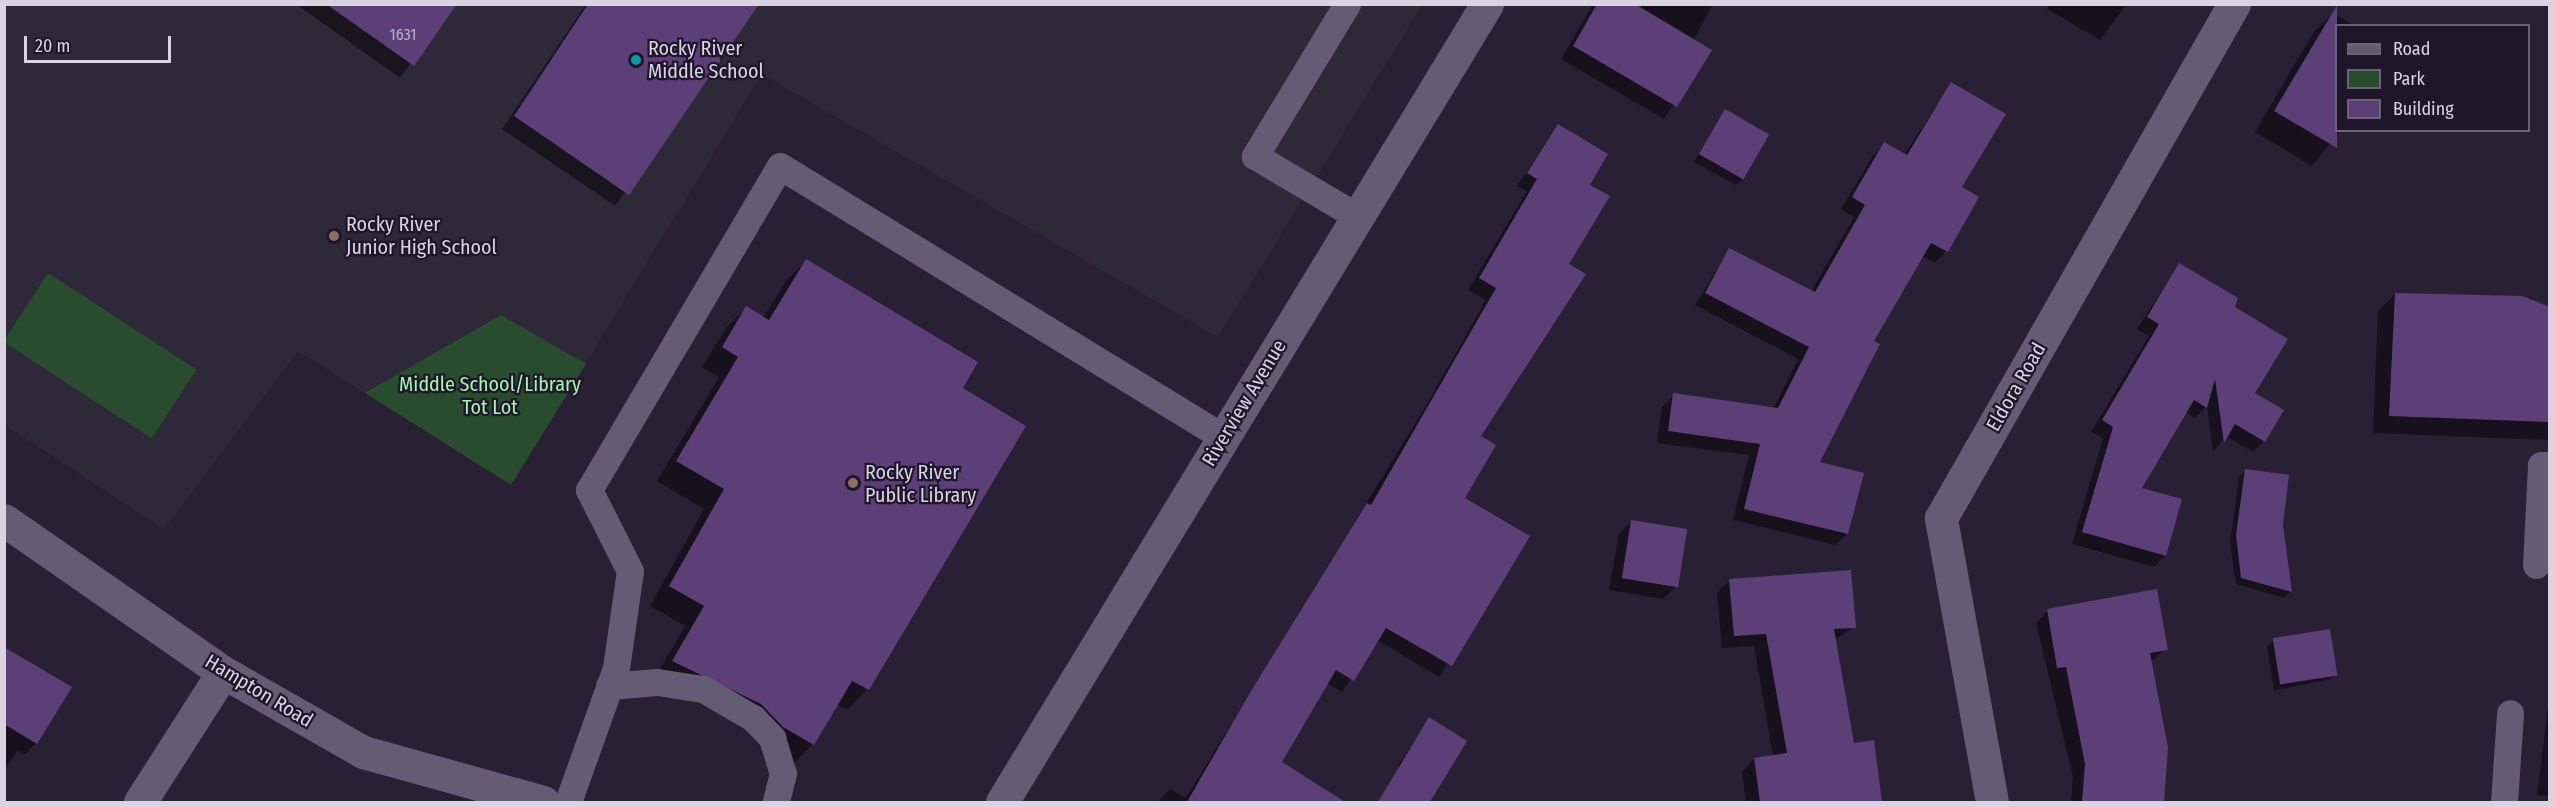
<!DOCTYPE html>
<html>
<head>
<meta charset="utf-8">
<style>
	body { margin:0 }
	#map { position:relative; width:2554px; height:807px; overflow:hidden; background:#2a2036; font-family:"Fira Sans Condensed",sans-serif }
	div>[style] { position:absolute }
	.education>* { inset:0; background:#2e2939 }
	.green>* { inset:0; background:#294b2e; transform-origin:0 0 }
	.shadow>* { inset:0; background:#0007 }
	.building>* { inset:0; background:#5d3f78; transform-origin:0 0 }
	.service>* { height:27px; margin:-13.5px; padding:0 13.5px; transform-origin:13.5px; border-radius:13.5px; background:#665b75 }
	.minor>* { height:33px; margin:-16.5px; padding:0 16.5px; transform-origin:16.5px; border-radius:16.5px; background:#665b75 }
	.dots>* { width:16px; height:16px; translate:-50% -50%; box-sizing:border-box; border:3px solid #20162c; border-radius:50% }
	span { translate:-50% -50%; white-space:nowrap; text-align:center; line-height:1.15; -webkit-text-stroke:4.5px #20162c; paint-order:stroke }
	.number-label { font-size:16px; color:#baaec8 }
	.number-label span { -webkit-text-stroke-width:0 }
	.poi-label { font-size:20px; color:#d9d3e2 }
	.left { translate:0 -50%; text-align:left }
	.park-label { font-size:20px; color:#a3f6ae }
	.street-label { font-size:20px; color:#d9d3e2 }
	.frame { position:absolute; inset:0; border:6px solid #d9d3e2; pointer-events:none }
	.legend { position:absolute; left:2335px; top:24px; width:195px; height:108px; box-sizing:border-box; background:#20162c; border:2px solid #6a6275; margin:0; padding:8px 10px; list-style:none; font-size:18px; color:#d9d3e2 }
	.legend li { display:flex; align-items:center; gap:12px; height:30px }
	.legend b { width:30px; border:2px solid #6a6275 }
	.scale { position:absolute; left:24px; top:36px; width:147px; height:27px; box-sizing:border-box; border:3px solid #d9d3e2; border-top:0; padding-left:8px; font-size:18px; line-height:21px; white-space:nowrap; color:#d9d3e2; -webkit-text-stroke:4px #20162c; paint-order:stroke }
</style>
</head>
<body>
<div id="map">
	<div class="education">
		<i style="clip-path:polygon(4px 5px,1422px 5px,1218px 337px,762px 74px,511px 485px,298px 351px,164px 529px,5px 425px)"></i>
	</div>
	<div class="green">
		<i style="left:48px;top:273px;width:177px;height:82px;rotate:33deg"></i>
		<i style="clip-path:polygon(501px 315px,586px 364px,511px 485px,365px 393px)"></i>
	</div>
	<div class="shadow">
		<i style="clip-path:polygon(296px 4px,455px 4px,400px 78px)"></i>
		<i style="clip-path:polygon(586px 4px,757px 4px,615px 206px,502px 129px)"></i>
		<i style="clip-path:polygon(1593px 4px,1713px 4px,1693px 41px,1710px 50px,1664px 119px,1561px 59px)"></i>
		<i style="clip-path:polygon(2050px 4px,2127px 4px,2100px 40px,2047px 9px)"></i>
		<i style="clip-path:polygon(2333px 13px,2355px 26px,2336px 26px,2336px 130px,2341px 130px,2312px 166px,2255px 132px,2313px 33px)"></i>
		<i style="clip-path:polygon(1951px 84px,1960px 188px,1977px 198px,1946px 251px,1935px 263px,1922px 256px,1872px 341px,1818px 463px,1847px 534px,1835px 545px,1733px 520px,1749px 455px,1657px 443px,1662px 407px,1674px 395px,1773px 409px,1798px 359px,1695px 305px,1729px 250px,1811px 292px,1854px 217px,1841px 209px,1873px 156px,1885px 144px,1904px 155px)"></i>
		<i style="clip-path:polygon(1725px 111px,1743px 179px,1736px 185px,1694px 162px)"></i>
		<i style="clip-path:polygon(1558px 125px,1588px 185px,1567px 265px,1479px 437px,1463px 498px,1528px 536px,1439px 677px,1377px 640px,1342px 692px,1327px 683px,1280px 763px,1342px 802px,1157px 802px,1170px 789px,1186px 798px,1427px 404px,1486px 300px,1468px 290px,1527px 191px,1517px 186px)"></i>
		<i style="clip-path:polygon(806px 261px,961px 389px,1024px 427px,867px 689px,847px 710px,837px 704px,813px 744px,793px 764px,741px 724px,653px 681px,685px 626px,650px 606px,704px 509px,657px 481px,719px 377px,702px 367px,726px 328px,746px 308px,763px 318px,786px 281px)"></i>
		<i style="clip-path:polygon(2179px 265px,2234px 307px,2264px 441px,2253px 452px,2226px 436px,2213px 452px,2207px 406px,2195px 418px,2185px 412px,2140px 488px,2165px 556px,2154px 567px,2072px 544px,2103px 438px,2091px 432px,2149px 336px,2137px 329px)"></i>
		<i style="clip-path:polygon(2395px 294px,2550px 309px,2550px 440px,2373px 433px,2378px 311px)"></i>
		<i style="clip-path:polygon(2245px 471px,2281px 525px,2290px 592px,2284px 598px,2236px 584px,2230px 543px,2239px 477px)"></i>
		<i style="clip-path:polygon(1631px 522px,1676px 586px,1663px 599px,1609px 590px,1619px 534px)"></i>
		<i style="clip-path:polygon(1730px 580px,1854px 627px,1834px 640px,1853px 745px,1872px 742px,1881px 802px,1746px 802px,1742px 772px,1754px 759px,1773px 756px,1754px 646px,1722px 648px,1717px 593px)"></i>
		<i style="clip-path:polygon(2048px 610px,2166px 649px,2150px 662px,2167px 749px,2163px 802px,2071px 802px,2073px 777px,2036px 623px)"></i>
		<i style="clip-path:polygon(2274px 640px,2336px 674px,2329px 680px,2274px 690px,2267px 647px)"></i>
		<i style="clip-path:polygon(4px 649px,36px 743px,24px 755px,17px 751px,4px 771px)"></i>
		<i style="clip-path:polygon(2549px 700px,2550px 700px,2550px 796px,2537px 795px)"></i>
		<i style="clip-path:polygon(1429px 719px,1435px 788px,1398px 766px)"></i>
	</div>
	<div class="building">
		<i style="clip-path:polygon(326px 4px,457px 4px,414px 66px)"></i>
		<i style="clip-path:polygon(588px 4px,759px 4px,629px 195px,514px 116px)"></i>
		<i style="clip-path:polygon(1597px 4px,1635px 4px,1712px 50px,1677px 107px,1573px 46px)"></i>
		<i style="clip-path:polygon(2337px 5px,2337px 148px,2274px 111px)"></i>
		<i style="clip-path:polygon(1951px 82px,2006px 114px,1962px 187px,1979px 197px,1948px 252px,1931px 243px,1874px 341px,1880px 344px,1820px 462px,1864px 473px,1848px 534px,1744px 509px,1760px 444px,1668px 431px,1673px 393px,1778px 408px,1809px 347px,1705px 293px,1729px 248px,1815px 292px,1865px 205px,1852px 197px,1884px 142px,1907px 155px)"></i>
		<i style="left:1725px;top:109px;width:51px;height:52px;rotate:30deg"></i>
		<i style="clip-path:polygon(1558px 124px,1608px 154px,1590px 185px,1610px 196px,1569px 264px,1586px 274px,1481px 436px,1496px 445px,1465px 498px,1530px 536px,1452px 666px,1386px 628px,1354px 681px,1336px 670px,1282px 762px,1345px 802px,1187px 802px,1251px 691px,1367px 503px,1371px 505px,1496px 288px,1479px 278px,1537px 179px,1527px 173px)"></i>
		<i style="clip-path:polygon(806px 259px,978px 362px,963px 388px,1026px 426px,869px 690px,852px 681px,814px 745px,783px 727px,761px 704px,672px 661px,704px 606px,669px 586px,724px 489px,676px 461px,738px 357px,722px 347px,746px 306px,769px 320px)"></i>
		<i style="clip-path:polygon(2179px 263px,2238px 298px,2235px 307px,2288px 339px,2255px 393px,2284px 410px,2265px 442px,2235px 424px,2224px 443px,2215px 379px,2207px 408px,2194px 400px,2142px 488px,2182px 499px,2166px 556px,2082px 532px,2113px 427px,2102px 420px,2159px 324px,2147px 317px)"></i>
		<i style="clip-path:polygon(2395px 293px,2522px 296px,2550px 307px,2550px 422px,2389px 416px)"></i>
		<i style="clip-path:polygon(2245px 469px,2289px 475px,2283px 525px,2292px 592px,2241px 578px,2236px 535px)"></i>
		<i style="left:1631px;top:520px;width:57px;height:59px;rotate:9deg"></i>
		<i style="clip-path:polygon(1851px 570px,1856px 628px,1834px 629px,1854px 743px,1874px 740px,1882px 802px,1760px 802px,1754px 758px,1787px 753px,1766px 634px,1734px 636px,1729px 579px)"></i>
		<i style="clip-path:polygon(2157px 589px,2168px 650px,2150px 653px,2168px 748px,2164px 802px,2082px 802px,2085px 764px,2066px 667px,2057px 668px,2047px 609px)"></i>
		<i style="left:2330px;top:629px;width:47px;height:58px;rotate:81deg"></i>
		<i style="clip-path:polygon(4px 647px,72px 687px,37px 744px,4px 724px)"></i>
		<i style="clip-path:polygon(1429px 717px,1467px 741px,1430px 802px,1378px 802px)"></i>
	</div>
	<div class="service">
		<i style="left:1347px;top:4px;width:178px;rotate:121.2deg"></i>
		<i style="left:1255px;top:156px;width:120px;rotate:30.6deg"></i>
		<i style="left:2536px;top:565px;width:100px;rotate:-87.1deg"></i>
		<i style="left:2541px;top:465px;width:9px"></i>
		<i style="left:609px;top:686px;width:48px;rotate:-4.8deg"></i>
		<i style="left:657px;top:682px;width:47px;rotate:8.7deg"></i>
		<i style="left:703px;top:689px;width:58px;rotate:30.1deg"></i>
		<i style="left:753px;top:718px;width:28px;rotate:46deg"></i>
		<i style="left:772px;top:738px;width:37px;rotate:73deg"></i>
		<i style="left:783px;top:773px;width:30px;rotate:104deg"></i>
		<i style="left:568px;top:802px;width:142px;rotate:-70.3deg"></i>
		<i style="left:616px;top:668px;width:98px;rotate:-81.8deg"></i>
		<i style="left:630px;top:571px;width:91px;rotate:-116.8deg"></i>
		<i style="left:589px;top:490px;width:376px;rotate:-59.5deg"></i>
		<i style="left:780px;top:166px;width:519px;rotate:31.46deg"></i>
		<i style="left:2504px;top:802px;width:89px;rotate:-86.1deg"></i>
	</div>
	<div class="minor">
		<i style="left:4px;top:520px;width:267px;rotate:34.8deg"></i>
		<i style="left:223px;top:672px;width:161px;rotate:29.7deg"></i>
		<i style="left:363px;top:752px;width:187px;rotate:15.5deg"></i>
		<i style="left:140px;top:802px;width:154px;rotate:-57.4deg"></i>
		<i style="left:1002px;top:802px;width:934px;rotate:-58.71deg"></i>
		<i style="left:1992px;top:802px;width:289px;rotate:-100.2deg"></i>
		<i style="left:1941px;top:518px;width:592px;rotate:-60.32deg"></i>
	</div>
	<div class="dots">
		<i style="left:636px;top:60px;background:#0f9aa8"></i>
		<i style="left:334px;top:236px;background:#8d6e63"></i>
		<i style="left:853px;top:483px;background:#8d6e63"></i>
	</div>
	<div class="number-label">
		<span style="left:403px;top:35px">1631</span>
	</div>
	<div class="poi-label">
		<span class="left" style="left:648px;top:60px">Rocky River<br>Middle School</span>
		<span class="left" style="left:346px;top:236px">Rocky River<br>Junior High School</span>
		<span class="left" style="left:865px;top:484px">Rocky River<br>Public Library</span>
	</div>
	<div class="park-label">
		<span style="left:490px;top:396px">Middle School/Library<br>Tot Lot</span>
	</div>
	<div class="street-label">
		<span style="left:2016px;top:387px;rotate:-60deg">Eldora Road</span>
		<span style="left:1244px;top:403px;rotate:-59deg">Riverview Avenue</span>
		<span style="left:259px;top:691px;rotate:31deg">Hampton Road</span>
	</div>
	<div class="frame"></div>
	<ul class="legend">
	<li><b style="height:8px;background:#665b75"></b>Road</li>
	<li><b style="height:16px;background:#294b2e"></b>Park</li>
	<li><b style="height:16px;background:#5d3f78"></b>Building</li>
	</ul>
	<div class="scale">20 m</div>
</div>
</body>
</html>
